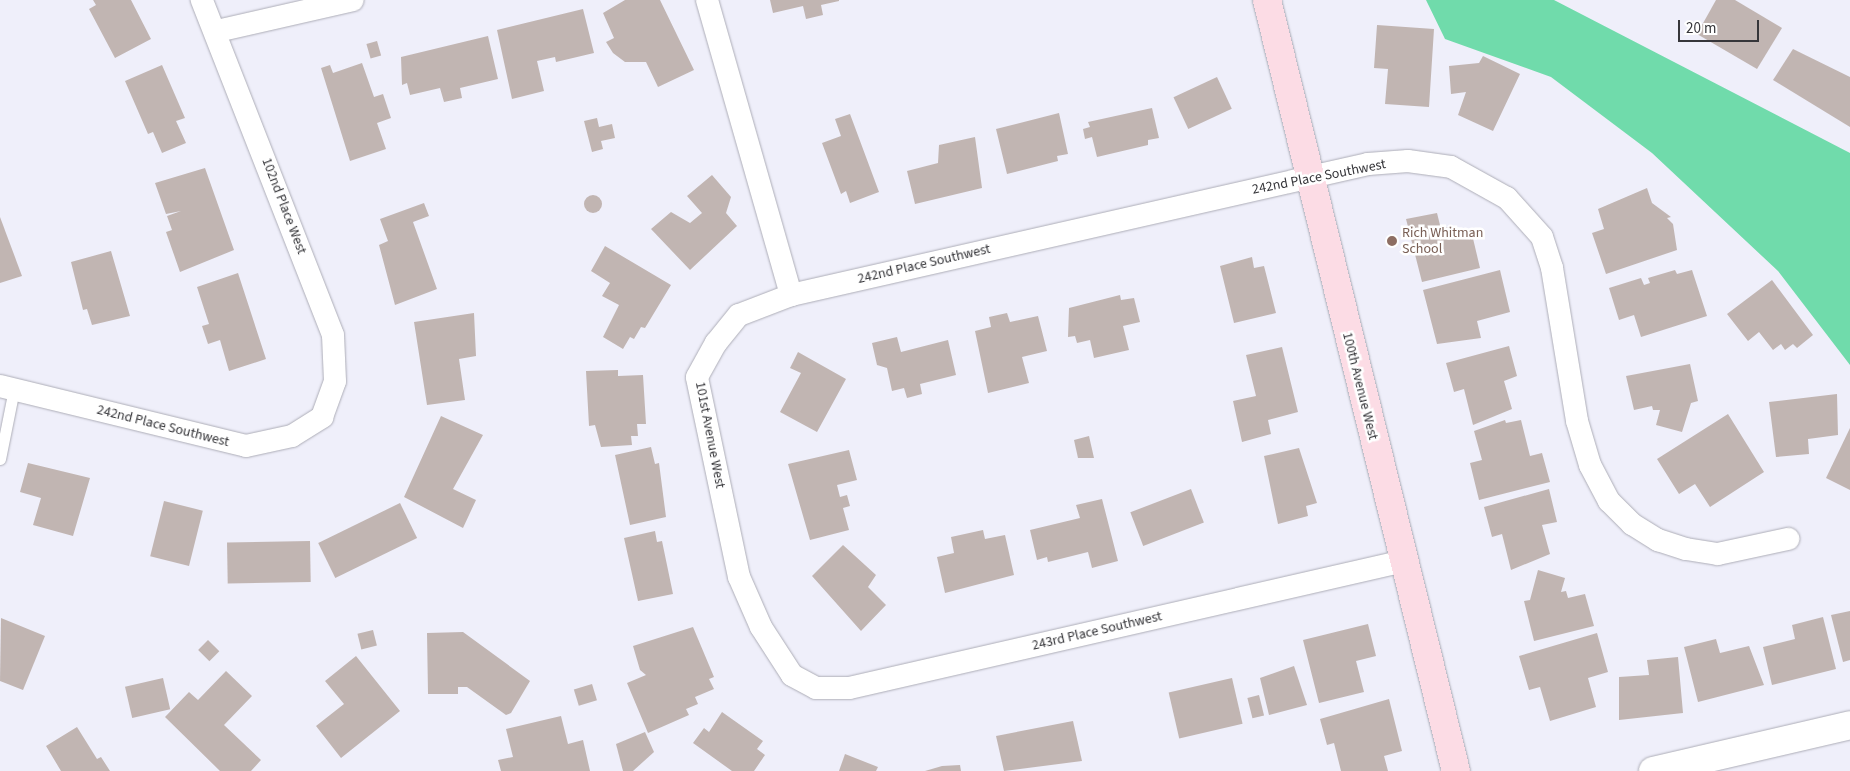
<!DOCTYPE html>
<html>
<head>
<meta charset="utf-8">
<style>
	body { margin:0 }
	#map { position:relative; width:1850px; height:771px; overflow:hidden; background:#efeffa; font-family:"Source Sans 3",sans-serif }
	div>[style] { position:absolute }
	.green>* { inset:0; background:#70dbab }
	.building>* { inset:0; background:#c1b5b2; transform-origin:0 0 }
	.round { border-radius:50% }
	.roads { filter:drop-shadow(0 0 1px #adadb7) drop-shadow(0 0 1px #adadb7) }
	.service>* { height:11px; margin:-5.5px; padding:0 5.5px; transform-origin:5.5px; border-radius:5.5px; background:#fff }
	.minor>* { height:22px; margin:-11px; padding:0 11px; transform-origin:11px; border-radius:11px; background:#fff }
	.tertiary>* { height:28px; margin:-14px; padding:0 14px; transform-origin:14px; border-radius:14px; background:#fff }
	.secondary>* { height:28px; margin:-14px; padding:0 14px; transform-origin:14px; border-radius:14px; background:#fcdce5 }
	.dots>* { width:14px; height:14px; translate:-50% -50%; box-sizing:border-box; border:2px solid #fff; border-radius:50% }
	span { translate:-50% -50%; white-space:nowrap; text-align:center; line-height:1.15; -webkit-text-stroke:5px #fff; paint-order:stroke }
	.street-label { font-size:14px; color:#36363a }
	.education-label { font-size:14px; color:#785e54 }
	.left { translate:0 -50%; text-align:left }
	.scale { position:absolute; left:1678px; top:20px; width:81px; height:22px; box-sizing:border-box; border:2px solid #36363a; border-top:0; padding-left:6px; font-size:15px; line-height:18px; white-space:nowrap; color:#36363a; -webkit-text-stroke:4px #fff; paint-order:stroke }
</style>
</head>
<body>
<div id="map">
	<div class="green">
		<i style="clip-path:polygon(1426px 0,1554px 0,1850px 153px,1850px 365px,1778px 271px,1652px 153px,1551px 77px,1445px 39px)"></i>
	</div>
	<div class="building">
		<i style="clip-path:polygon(93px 0,131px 0,151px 39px,115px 58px,89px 9px,96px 5px)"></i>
		<i style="clip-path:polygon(625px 0,660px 0,694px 70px,658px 87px,646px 62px,625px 62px,613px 53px,606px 42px,614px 38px,603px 13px)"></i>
		<i style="clip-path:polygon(770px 0,839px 0,839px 1px,821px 5px,823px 15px,806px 19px,803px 6px,773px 13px)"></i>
		<i style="clip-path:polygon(1716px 0,1735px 0,1782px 28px,1757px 69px,1697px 34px)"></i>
		<i style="clip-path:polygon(583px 9px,594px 53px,556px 62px,555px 57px,537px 61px,544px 91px,512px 99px,497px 30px)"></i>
		<i style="clip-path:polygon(1377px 25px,1434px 29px,1429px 107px,1385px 104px,1388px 69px,1374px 68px)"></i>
		<i style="clip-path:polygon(488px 36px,498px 79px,460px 88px,462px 98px,444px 102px,440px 88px,410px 95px,407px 83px,402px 85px,401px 57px)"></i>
		<i style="left:377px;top:41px;width:15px;height:11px;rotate:74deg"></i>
		<i style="clip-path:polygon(1793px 49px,1850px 77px,1850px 127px,1773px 80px)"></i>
		<i style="clip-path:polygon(1483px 56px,1520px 74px,1493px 131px,1458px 115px,1466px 92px,1451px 94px,1449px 66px,1479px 63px)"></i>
		<i style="clip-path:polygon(362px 63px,374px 97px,383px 94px,391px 118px,377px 123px,386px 149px,350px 161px,321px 68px,330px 65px,333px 73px)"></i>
		<i style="clip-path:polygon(162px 65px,185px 118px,176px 121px,186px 143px,162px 153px,153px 132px,148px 134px,125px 81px)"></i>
		<i style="left:1217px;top:77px;width:35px;height:48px;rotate:65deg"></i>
		<i style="clip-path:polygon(1152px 108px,1159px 138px,1148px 140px,1148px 145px,1097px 157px,1092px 137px,1085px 139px,1083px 129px,1090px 127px,1088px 122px)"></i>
		<i style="clip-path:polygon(1059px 113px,1068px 154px,1057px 156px,1058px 161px,1007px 174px,996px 129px)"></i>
		<i style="clip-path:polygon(850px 114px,879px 192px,850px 203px,846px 191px,841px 194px,822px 143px,841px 136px,835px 119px)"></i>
		<i style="clip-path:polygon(597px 118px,599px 127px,612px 124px,615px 138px,601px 141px,603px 149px,592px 152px,584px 121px)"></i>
		<i style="clip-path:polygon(975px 137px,982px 188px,915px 204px,907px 171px,938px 163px,939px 145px)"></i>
		<i style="clip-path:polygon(205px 168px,234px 250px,180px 272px,166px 232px,172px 230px,167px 216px,181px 211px,166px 214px,155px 183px)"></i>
		<i style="clip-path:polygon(712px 175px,731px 197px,726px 213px,737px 226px,690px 270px,651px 229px,671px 212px,690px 223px,702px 213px,687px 196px)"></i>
		<i style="clip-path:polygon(1647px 188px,1652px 203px,1671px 217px,1667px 218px,1673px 224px,1677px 250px,1606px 274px,1592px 233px,1604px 229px,1598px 209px)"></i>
		<i class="round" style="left:584px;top:195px;width:18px;height:18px"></i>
		<i style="clip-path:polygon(424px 203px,429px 216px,413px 222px,437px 289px,395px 305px,379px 245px,388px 241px,380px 219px)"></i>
		<i style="clip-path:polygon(1437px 213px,1441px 229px,1452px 226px,1454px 235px,1471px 230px,1480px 268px,1422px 282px,1406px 219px)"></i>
		<i style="clip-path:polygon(0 217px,22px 276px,0 283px)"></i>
		<i style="clip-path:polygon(605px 246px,671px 285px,645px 328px,641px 327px,634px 339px,630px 337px,623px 349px,603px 337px,619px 305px,602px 296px,610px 283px,591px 271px)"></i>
		<i style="clip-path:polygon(111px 251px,130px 316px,92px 325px,87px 309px,83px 310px,71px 262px)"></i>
		<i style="clip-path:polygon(1252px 257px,1254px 268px,1264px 266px,1276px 313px,1234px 323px,1220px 266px)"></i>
		<i style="clip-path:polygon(1500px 270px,1510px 312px,1477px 321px,1481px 338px,1437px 344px,1423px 290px)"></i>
		<i style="clip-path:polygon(1675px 270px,1677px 274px,1692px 270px,1707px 316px,1641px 337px,1634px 315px,1619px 320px,1609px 288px,1641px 278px,1644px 285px,1650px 283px,1648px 278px)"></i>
		<i style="clip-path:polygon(238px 273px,266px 359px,229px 371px,220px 340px,208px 344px,202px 326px,209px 324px,197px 287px)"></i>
		<i style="clip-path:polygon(1772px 280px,1813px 335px,1797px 348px,1793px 344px,1785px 350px,1781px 344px,1773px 350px,1759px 332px,1748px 341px,1727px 314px)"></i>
		<i style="clip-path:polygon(1120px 295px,1121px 300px,1134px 298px,1140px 322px,1123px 326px,1129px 350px,1094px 358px,1090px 340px,1077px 343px,1075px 336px,1068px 337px,1069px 308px)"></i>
		<i style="clip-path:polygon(474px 313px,476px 356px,459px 359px,465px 400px,427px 405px,414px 322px)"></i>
		<i style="clip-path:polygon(1007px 313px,1010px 322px,1038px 316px,1047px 351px,1022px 357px,1029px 383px,988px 393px,975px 331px,991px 327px,989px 317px)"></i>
		<i style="clip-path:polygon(897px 337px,901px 352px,948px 340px,956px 375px,920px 384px,922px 394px,907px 398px,904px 388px,892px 391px,887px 368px,877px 365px,872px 343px)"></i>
		<i style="clip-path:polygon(1509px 346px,1517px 376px,1504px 381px,1512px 409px,1473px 425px,1464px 389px,1454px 392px,1446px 363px)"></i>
		<i style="clip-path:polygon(1282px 347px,1298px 412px,1268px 420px,1271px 434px,1242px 442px,1233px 401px,1256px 396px,1246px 355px)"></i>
		<i style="clip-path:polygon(798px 352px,846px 379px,817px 432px,780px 412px,801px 373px,790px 368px)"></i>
		<i style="clip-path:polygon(1690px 364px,1698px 401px,1691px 403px,1682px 432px,1656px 425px,1660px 410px,1653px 410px,1652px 406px,1634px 410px,1626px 376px)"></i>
		<i style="clip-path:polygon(618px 370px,618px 376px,643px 375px,646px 424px,637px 424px,638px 436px,631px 436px,632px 445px,601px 447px,595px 425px,589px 426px,586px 371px)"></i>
		<i style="clip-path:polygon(1837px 394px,1838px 435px,1808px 439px,1809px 454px,1776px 457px,1769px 402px)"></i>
		<i style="clip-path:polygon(1728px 414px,1764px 472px,1710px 507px,1695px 484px,1679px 494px,1657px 459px)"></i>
		<i style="clip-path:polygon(441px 416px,483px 435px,453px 489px,476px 500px,463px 528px,404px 497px)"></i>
		<i style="clip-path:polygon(1505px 420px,1506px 423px,1521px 420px,1530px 456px,1542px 453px,1550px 482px,1479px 500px,1470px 463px,1482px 460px,1474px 431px)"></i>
		<i style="clip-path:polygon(1850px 428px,1850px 490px,1826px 478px)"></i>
		<i style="clip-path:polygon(1089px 436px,1094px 458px,1078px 458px,1074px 440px)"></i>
		<i style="clip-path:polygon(651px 447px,655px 464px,659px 463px,666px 517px,630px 525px,615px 455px)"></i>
		<i style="clip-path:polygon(1299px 448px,1317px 503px,1306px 506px,1308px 516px,1278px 524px,1264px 456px)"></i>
		<i style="clip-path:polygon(849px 450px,857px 480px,837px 485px,840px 497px,847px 495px,850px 506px,843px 508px,849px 530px,810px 540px,788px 464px)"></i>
		<i style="clip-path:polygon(28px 463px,90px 478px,73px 536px,33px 525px,41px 498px,20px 492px)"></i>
		<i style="left:1191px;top:489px;width:36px;height:65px;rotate:69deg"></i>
		<i style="clip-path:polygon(1549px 489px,1557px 522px,1542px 525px,1550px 554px,1511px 570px,1502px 534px,1492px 537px,1484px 507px)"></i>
		<i style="clip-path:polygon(1102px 499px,1118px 561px,1092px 568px,1088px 552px,1048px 562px,1047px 557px,1037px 560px,1030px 530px,1080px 518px,1076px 505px)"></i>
		<i style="left:164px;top:501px;width:40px;height:57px;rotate:14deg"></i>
		<i style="left:400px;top:503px;width:39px;height:91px;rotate:64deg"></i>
		<i style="clip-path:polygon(983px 530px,985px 539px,1005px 535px,1014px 575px,945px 593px,937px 557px,954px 553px,951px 537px)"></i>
		<i style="clip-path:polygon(655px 531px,657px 542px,662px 541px,673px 594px,638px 601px,624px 538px)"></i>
		<i style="left:310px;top:541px;width:41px;height:83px;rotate:89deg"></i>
		<i style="clip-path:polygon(843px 545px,876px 575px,868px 587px,886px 605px,861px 631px,812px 576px)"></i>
		<i style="clip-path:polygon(1538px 570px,1565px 578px,1561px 592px,1566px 591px,1568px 598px,1585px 594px,1594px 626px,1534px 641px,1524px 601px,1530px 600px)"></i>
		<i style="clip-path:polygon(1850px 611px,1850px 660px,1843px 662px,1831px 615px)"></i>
		<i style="clip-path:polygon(1823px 617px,1836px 669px,1772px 685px,1763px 647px,1795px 639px,1792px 625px)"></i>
		<i style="clip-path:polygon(1px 618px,45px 636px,23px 690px,0 681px)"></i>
		<i style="clip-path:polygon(1368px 624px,1376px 656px,1356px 661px,1364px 692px,1319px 703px,1303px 640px)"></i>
		<i style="clip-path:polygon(693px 627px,714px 677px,709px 679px,714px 689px,695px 697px,698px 704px,686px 709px,689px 715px,648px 733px,627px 683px,646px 675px,640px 670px,633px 646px)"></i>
		<i style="left:373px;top:630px;width:16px;height:16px;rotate:76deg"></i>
		<i style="clip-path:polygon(463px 632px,530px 681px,511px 713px,506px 715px,467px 687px,458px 687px,458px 694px,428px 694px,427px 633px)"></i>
		<i style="clip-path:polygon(1597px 633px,1608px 672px,1588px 678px,1596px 707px,1550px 721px,1540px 687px,1529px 690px,1519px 656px)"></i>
		<i style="clip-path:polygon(1716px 639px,1720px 653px,1749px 646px,1764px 685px,1698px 702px,1684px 647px)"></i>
		<i style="left:208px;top:640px;width:16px;height:14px;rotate:45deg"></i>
		<i style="clip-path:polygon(356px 656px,400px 711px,341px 758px,316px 726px,344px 704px,325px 681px)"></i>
		<i style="clip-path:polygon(1678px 657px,1683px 713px,1619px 720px,1619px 677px,1649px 675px,1647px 660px)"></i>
		<i style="clip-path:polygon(1294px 666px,1307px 705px,1269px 715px,1260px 678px)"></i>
		<i style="clip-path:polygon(226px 671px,252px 696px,224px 725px,261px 760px,251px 771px,220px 771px,165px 717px,189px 692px,198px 700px)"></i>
		<i style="left:163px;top:678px;width:32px;height:39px;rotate:77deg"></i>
		<i style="left:1232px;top:678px;width:47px;height:65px;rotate:77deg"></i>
		<i style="left:592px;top:684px;width:17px;height:19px;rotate:73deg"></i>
		<i style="left:1259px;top:695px;width:21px;height:12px;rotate:76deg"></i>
		<i style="clip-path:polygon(1389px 699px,1402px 751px,1384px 756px,1388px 771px,1341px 771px,1334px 743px,1327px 745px,1320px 719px)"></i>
		<i style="clip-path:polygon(722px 712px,763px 741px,757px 749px,765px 755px,754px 771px,732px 771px,693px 743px,704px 728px,709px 732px)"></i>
		<i style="clip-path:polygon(561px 716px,568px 744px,583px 740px,590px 771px,501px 771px,498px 760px,513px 757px,506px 729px)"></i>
		<i style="clip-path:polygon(1073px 721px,1082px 761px,1004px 771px,996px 736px)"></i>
		<i style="clip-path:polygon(77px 727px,97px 759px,101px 757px,110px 771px,61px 771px,46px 746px)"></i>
		<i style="clip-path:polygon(645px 732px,654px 752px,633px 771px,623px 771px,616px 744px)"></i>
		<i style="clip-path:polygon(845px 754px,878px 767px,876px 771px,839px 771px)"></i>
		<i style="clip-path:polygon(960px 765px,961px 771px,925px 771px,942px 766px)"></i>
	</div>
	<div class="roads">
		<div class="service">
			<i style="left:0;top:459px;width:71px;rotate:-78.7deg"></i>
		</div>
		<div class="minor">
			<i style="left:707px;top:0;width:307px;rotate:74.1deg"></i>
			<i style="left:217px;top:31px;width:139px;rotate:-12.8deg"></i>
			<i style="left:0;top:386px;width:253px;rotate:13.7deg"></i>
			<i style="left:246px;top:446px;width:47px;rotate:-12.3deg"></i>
			<i style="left:292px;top:436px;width:36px;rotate:-32deg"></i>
			<i style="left:322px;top:417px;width:38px;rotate:-70deg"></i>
			<i style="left:335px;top:381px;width:46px;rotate:-92.5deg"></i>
			<i style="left:333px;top:335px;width:360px;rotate:-111.4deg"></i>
			<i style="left:1404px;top:561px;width:569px;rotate:167.11deg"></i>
			<i style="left:849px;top:688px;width:33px;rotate:180deg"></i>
			<i style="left:816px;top:688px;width:27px;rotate:-152deg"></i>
			<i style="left:792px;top:675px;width:57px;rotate:-122.9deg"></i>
			<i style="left:761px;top:627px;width:55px;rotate:-113.7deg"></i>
			<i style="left:739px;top:577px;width:204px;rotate:-101.9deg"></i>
			<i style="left:697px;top:377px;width:39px;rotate:-61deg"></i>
			<i style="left:716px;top:343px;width:36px;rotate:-51deg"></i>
			<i style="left:739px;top:315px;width:56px;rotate:-21deg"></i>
			<i style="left:791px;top:295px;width:592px;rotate:-12.79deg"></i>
			<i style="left:1368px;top:164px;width:40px;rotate:-4.3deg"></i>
			<i style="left:1408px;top:161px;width:43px;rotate:7.9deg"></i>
			<i style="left:1451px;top:167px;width:64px;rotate:29deg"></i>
			<i style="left:1507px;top:198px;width:52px;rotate:48.1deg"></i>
			<i style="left:1542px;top:237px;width:33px;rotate:72deg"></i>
			<i style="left:1552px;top:268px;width:155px;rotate:80.7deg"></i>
			<i style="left:1577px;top:421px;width:46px;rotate:73.5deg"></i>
			<i style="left:1590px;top:465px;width:41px;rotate:62.2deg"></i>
			<i style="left:1609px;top:501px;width:33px;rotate:45deg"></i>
			<i style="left:1632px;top:524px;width:31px;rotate:32deg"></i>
			<i style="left:1658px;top:540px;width:29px;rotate:18deg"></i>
			<i style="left:1686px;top:549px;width:32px;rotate:9deg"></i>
			<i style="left:1718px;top:554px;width:72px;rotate:-12.1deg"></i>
		</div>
		<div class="tertiary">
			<i style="left:1653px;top:771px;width:202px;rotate:-13.1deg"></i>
		</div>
		<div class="secondary">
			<i style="left:1267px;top:0;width:794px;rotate:76.23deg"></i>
		</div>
	</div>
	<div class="dots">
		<i style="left:1392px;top:241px;background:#8d6e63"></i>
	</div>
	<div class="street-label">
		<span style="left:1319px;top:177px;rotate:-11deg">242nd Place Southwest</span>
		<span style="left:284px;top:206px;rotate:69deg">102nd Place West</span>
		<span style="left:924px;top:264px;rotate:-13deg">242nd Place Southwest</span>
		<span style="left:1360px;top:386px;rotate:76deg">100th Avenue West</span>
		<span style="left:163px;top:426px;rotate:14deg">242nd Place Southwest</span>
		<span style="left:710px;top:435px;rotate:79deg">101st Avenue West</span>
		<span style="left:1097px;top:631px;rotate:-13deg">243rd Place Southwest</span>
	</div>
	<div class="education-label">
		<span class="left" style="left:1402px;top:241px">Rich Whitman<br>School</span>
	</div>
	<div class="scale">20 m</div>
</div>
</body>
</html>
